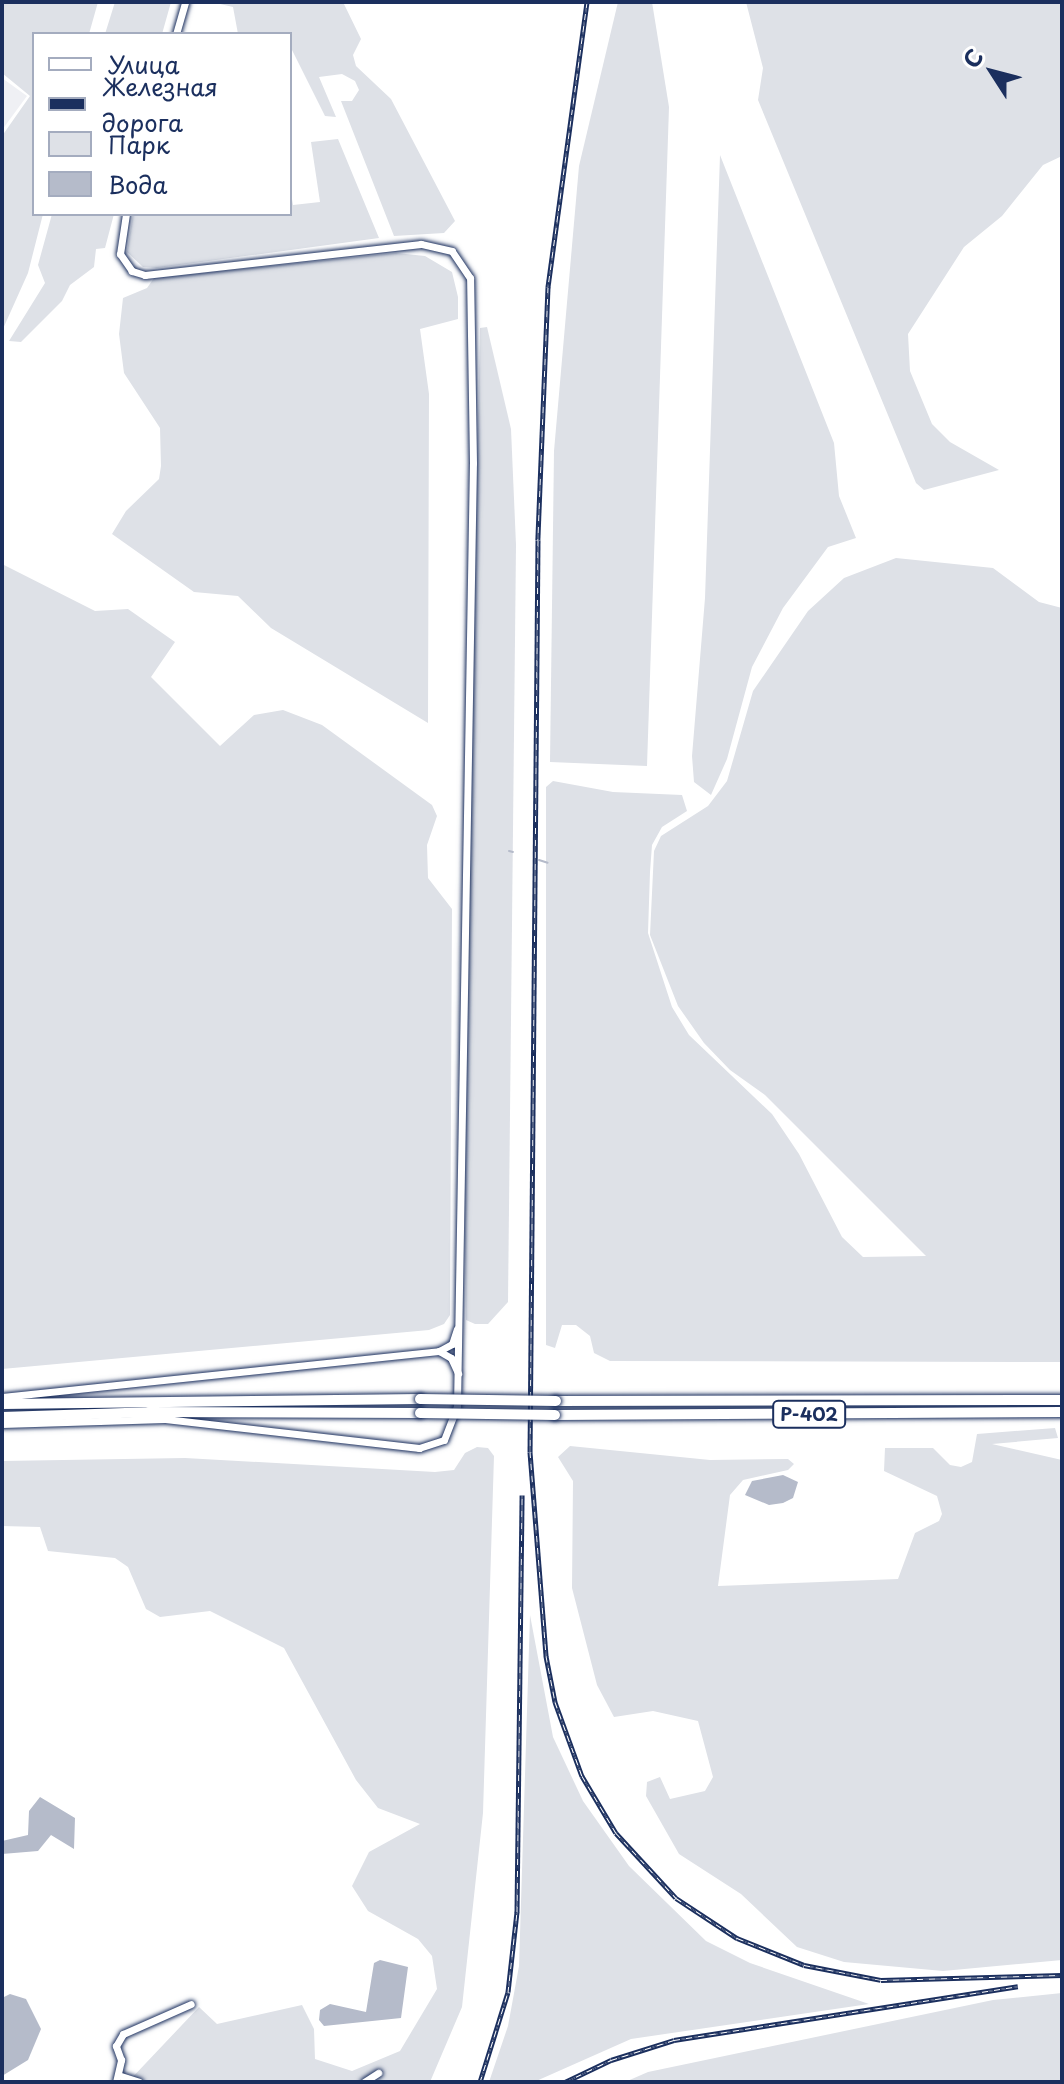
<!DOCTYPE html>
<html>
<head>
<meta charset="utf-8">
<style>
	body { margin:0 }
	#map { position:relative; width:1064px; height:2084px; overflow:hidden; background:#fff; font-family:"Playpen Sans",sans-serif }
	div>[style] { position:absolute }
	.built>* { inset:0; background:#eff0f4 }
	.green>* { inset:0; background:#dee1e7 }
	.water>* { inset:0; background:#b5bbca }
	.stream>* { height:2px; margin:-1px; padding:0 1px; transform-origin:1px; border-radius:1px; background:#b5bbca }
	.roads { filter:drop-shadow(0 0 2px #1b2f5e) drop-shadow(0 0 2px #1b2f5e) }
	.street>* { height:7px; margin:-3.5px; padding:0 3.5px; transform-origin:3.5px; border-radius:3.5px; background:#fff }
	.primary>* { height:10px; margin:-5px; padding:0 5px; transform-origin:5px; border-radius:5px; background:#fff }
	.rail>* { height:5px; margin-top:-2.5px; transform-origin:0; background:repeating-linear-gradient(90deg,#fff 0 6px,#1b2f5e 0 12px); box-sizing:border-box; border-block:2px solid #1b2f5e }
	.bridges { filter:drop-shadow(0 0 2px #1b2f5e) drop-shadow(0 0 2px #1b2f5e) }
	.primary-bridge>* { height:10px; margin:-5px; padding:0 5px; transform-origin:5px; border-radius:5px; background:#fff }
	span { translate:-50% -50%; white-space:nowrap; text-align:center; line-height:1.15; -webkit-text-stroke:6px #fff; paint-order:stroke }
	.shield-label span { padding:2px 6px; background:#fff; border:2px solid; border-radius:6px; -webkit-text-stroke-width:0 }
	.shield-label { font-size:18px; color:#1b2f5e; font-weight:700 }
	.frame { position:absolute; inset:0; border:4px solid #1b2f5e; pointer-events:none }
	.legend { position:absolute; left:32px; top:32px; width:260px; height:184px; box-sizing:border-box; background:#fff; border:2px solid #a4acbf; margin:0; padding:10px 14px; list-style:none; font-size:24px; color:#1b2f5e }
	.legend li { display:flex; align-items:center; gap:16px; height:40px }
	.legend b { width:40px; border:2px solid #a4acbf }
	.north { position:absolute; left:952px; top:32px; width:80px; height:80px; -webkit-text-stroke:6px #fff; paint-order:stroke; rotate:306deg; font-size:22px; font-weight:700; line-height:32px; text-align:center; color:#1b2f5e }
	.north::after { content:''; display:block; margin:auto; width:28px; height:36px; background:#1b2f5e; clip-path:polygon(50% 0,100% 100%,50% 72%,0 100%) }
</style>
</head>
<body>
<div id="map">
	<div class="built">
		<i style="clip-path:polygon(2px 78px,27px 96px,2px 130px)"></i>
	</div>
	<div class="green">
		<i style="clip-path:polygon(2px 2px,98px 2px,89px 34px,34px 34px,34px 214px,43px 214px,28px 273px,2px 331px,2px 136px,30px 96px,2px 73px)"></i>
		<i style="clip-path:polygon(115px 2px,171px 2px,162px 34px,105px 34px)"></i>
		<i style="clip-path:polygon(343px 2px,361px 39px,353px 55px,356px 66px,391px 99px,455px 221px,444px 233px,394px 236px,341px 101px,352px 101px,359px 90px,355px 81px,342px 74px,319px 77px,336px 117px,325px 116px,290px 46px,290px 34px,238px 34px,233px 7px,216px 3px)"></i>
		<i style="clip-path:polygon(618px 2px,652px 2px,669px 107px,647px 766px,550px 762px,554px 451px,579px 166px)"></i>
		<i style="clip-path:polygon(746px 2px,1062px 2px,1062px 156px,1043px 165px,1002px 216px,964px 247px,908px 334px,910px 371px,932px 424px,950px 442px,999px 470px,924px 490px,916px 483px,758px 100px,763px 68px)"></i>
		<i style="clip-path:polygon(338px 139px,379px 238px,157px 268px,143px 267px,127px 252px,133px 214px,290px 214px,290px 187px,293px 205px,320px 202px,311px 142px)"></i>
		<i style="clip-path:polygon(720px 155px,834px 443px,839px 496px,856px 538px,828px 547px,783px 608px,752px 667px,727px 759px,711px 795px,694px 782px,692px 756px,705px 598px)"></i>
		<i style="clip-path:polygon(52px 214px,114px 214px,105px 248px,96px 249px,94px 267px,70px 285px,62px 301px,21px 342px,9px 341px,45px 283px,38px 265px)"></i>
		<i style="clip-path:polygon(396px 253px,425px 256px,452px 272px,458px 297px,458px 319px,420px 329px,429px 394px,428px 723px,271px 628px,238px 596px,194px 592px,112px 534px,126px 511px,159px 479px,161px 466px,160px 428px,124px 373px,119px 334px,123px 298px,147px 288px,154px 278px)"></i>
		<i style="clip-path:polygon(487px 327px,511px 429px,516px 545px,508px 1302px,488px 1324px,475px 1324px,466px 1320px,464px 1146px,480px 328px)"></i>
		<i style="clip-path:polygon(896px 558px,993px 568px,1039px 602px,1062px 608px,1062px 1362px,610px 1361px,594px 1353px,590px 1336px,576px 1325px,562px 1325px,555px 1348px,546px 1345px,546px 787px,553px 781px,613px 792px,682px 795px,687px 811px,662px 827px,652px 845px,650px 872px,648px 933px,672px 1007px,689px 1035px,772px 1114px,799px 1154px,842px 1237px,863px 1257px,926px 1256px,765px 1095px,730px 1070px,704px 1043px,678px 1006px,650px 935px,654px 851px,661px 836px,708px 806px,727px 781px,753px 691px,808px 611px,844px 578px)"></i>
		<i style="clip-path:polygon(2px 564px,95px 611px,128px 609px,175px 642px,151px 677px,220px 746px,254px 715px,283px 710px,322px 725px,432px 805px,437px 816px,427px 845px,428px 878px,452px 909px,450px 1315px,444px 1324px,429px 1330px,2px 1369px)"></i>
		<i style="clip-path:polygon(1055px 1428px,1058px 1438px,992px 1444px,1062px 1460px,1062px 1960px,943px 1971px,844px 1962px,797px 1947px,741px 1894px,679px 1854px,646px 1796px,647px 1782px,660px 1777px,670px 1799px,705px 1791px,713px 1777px,698px 1721px,653px 1711px,614px 1717px,597px 1685px,572px 1588px,573px 1481px,558px 1457px,570px 1446px,710px 1460px,788px 1459px,794px 1464px,788px 1470px,743px 1480px,730px 1495px,718px 1586px,898px 1579px,915px 1533px,939px 1521px,942px 1514px,937px 1496px,884px 1471px,885px 1448px,933px 1448px,950px 1465px,961px 1467px,972px 1462px,977px 1434px)"></i>
		<i style="clip-path:polygon(477px 1447px,488px 1448px,494px 1456px,483px 1813px,462px 2007px,430px 2082px,128px 2082px,199px 2007px,217px 2024px,302px 2005px,314px 2029px,315px 2059px,352px 2071px,400px 2051px,437px 1989px,432px 1956px,418px 1939px,368px 1911px,352px 1886px,369px 1852px,420px 1824px,378px 1808px,356px 1780px,284px 1648px,210px 1611px,160px 1617px,146px 1609px,128px 1567px,115px 1558px,48px 1551px,40px 1527px,2px 1526px,2px 1461px,185px 1458px,435px 1472px,454px 1470px,465px 1453px)"></i>
		<i style="clip-path:polygon(530px 1615px,553px 1737px,583px 1801px,629px 1866px,706px 1941px,750px 1963px,869px 2004px,631px 2039px,534px 2082px,489px 2082px,508px 2026px,519px 1966px)"></i>
		<i style="clip-path:polygon(1062px 1993px,1062px 2082px,625px 2082px,648px 2072px,993px 2000px)"></i>
	</div>
	<div class="water">
		<i style="clip-path:polygon(783px 1475px,798px 1482px,793px 1498px,783px 1503px,769px 1505px,745px 1495px,752px 1481px)"></i>
		<i style="clip-path:polygon(40px 1797px,75px 1818px,74px 1849px,51px 1835px,38px 1851px,2px 1854px,2px 1841px,28px 1835px,29px 1811px)"></i>
		<i style="clip-path:polygon(380px 1960px,408px 1967px,401px 2018px,324px 2026px,319px 2020px,320px 2010px,330px 2004px,366px 2012px,374px 1963px)"></i>
		<i style="clip-path:polygon(10px 1994px,26px 1999px,41px 2029px,28px 2060px,2px 2076px,2px 1998px)"></i>
	</div>
	<div class="stream">
		<i style="left:509px;top:851px;width:4px;rotate:14deg"></i>
		<i style="left:539px;top:860px;width:9px;rotate:18deg"></i>
	</div>
	<div class="roads">
		<div class="street">
			<i style="left:176px;top:34px;width:33px;rotate:-74deg"></i>
			<i style="left:439px;top:1351px;width:14px;rotate:30deg"></i>
			<i style="left:451px;top:1358px;width:17px;rotate:65deg"></i>
			<i style="left:2px;top:1397px;width:439px;rotate:-6deg"></i>
			<i style="left:439px;top:1351px;width:15px;rotate:-28deg"></i>
			<i style="left:452px;top:1344px;width:16px;rotate:-72deg"></i>
			<i style="left:2px;top:1424px;width:163px;rotate:-1.8deg"></i>
			<i style="left:165px;top:1419px;width:256px;rotate:6.5deg"></i>
			<i style="left:419px;top:1448px;width:26px;rotate:-18deg"></i>
			<i style="left:444px;top:1440px;width:36px;rotate:-69deg"></i>
			<i style="left:457px;top:1406px;width:943px;rotate:-89.03deg"></i>
			<i style="left:473px;top:463px;width:185px;rotate:-90.9deg"></i>
			<i style="left:470px;top:278px;width:32px;rotate:-124deg"></i>
			<i style="left:452px;top:251px;width:32px;rotate:-167deg"></i>
			<i style="left:421px;top:244px;width:278px;rotate:173.6deg"></i>
			<i style="left:145px;top:275px;width:14px;rotate:-163deg"></i>
			<i style="left:132px;top:271px;width:21px;rotate:-125deg"></i>
			<i style="left:120px;top:254px;width:40px;rotate:-81.5deg"></i>
			<i style="left:121px;top:2076px;width:19px;rotate:18deg"></i>
			<i style="left:116px;top:2082px;width:23px;rotate:-77deg"></i>
			<i style="left:121px;top:2060px;width:15px;rotate:-110deg"></i>
			<i style="left:116px;top:2046px;width:14px;rotate:-60deg"></i>
			<i style="left:123px;top:2034px;width:74px;rotate:-23.8deg"></i>
			<i style="left:364px;top:2082px;width:17px;rotate:-33deg"></i>
		</div>
		<div class="primary">
			<i style="left:556px;top:1401px;width:506px;rotate:-0.11deg"></i>
			<i style="left:2px;top:1404px;width:418px;rotate:-0.7deg"></i>
			<i style="left:555px;top:1415px;width:507px;rotate:-0.34deg"></i>
			<i style="left:2px;top:1417px;width:147px;rotate:-1.9deg"></i>
			<i style="left:149px;top:1412px;width:271px;rotate:0.2deg"></i>
		</div>
	</div>
	<div class="rail">
		<i style="left:587px;top:2px;width:288px;rotate:97.8deg"></i>
		<i style="left:548px;top:287px;width:253px;rotate:92.3deg"></i>
		<i style="left:538px;top:540px;width:912px;rotate:90.5deg"></i>
		<i style="left:530px;top:1452px;width:205px;rotate:85.5deg"></i>
		<i style="left:546px;top:1656px;width:47px;rotate:78.9deg"></i>
		<i style="left:555px;top:1702px;width:79px;rotate:70deg"></i>
		<i style="left:582px;top:1776px;width:66px;rotate:59.2deg"></i>
		<i style="left:616px;top:1833px;width:88px;rotate:47.3deg"></i>
		<i style="left:676px;top:1898px;width:73px;rotate:33.3deg"></i>
		<i style="left:737px;top:1938px;width:72px;rotate:21.9deg"></i>
		<i style="left:804px;top:1965px;width:78px;rotate:11deg"></i>
		<i style="left:881px;top:1980px;width:181px;rotate:-1.6deg"></i>
		<i style="left:480px;top:2082px;width:94px;rotate:-72.7deg"></i>
		<i style="left:508px;top:1992px;width:81px;rotate:-83.6deg"></i>
		<i style="left:517px;top:1912px;width:417px;rotate:-89.3deg"></i>
		<i style="left:565px;top:2082px;width:51px;rotate:-25.6deg"></i>
		<i style="left:611px;top:2060px;width:66px;rotate:-17.6deg"></i>
		<i style="left:674px;top:2040px;width:348px;rotate:-8.9deg"></i>
	</div>
	<div class="bridges">
		<div class="primary-bridge">
			<i style="left:420px;top:1399px;width:136px;rotate:0.8deg"></i>
			<i style="left:420px;top:1413px;width:135px;rotate:0.8deg"></i>
		</div>
	</div>
	<div class="shield-label">
		<span style="left:809px;top:1414px">Р-402</span>
	</div>
	<div class="frame"></div>
	<ul class="legend">
	<li><b style="height:10px;background:#fff"></b>Улица</li>
	<li><b style="height:10px;background:#1b2f5e"></b>Железная дорога</li>
	<li><b style="height:22px;background:#dee1e7"></b>Парк</li>
	<li><b style="height:22px;background:#b5bbca"></b>Вода</li>
	</ul>
	<div class="north">С</div>
</div>
</body>
</html>
